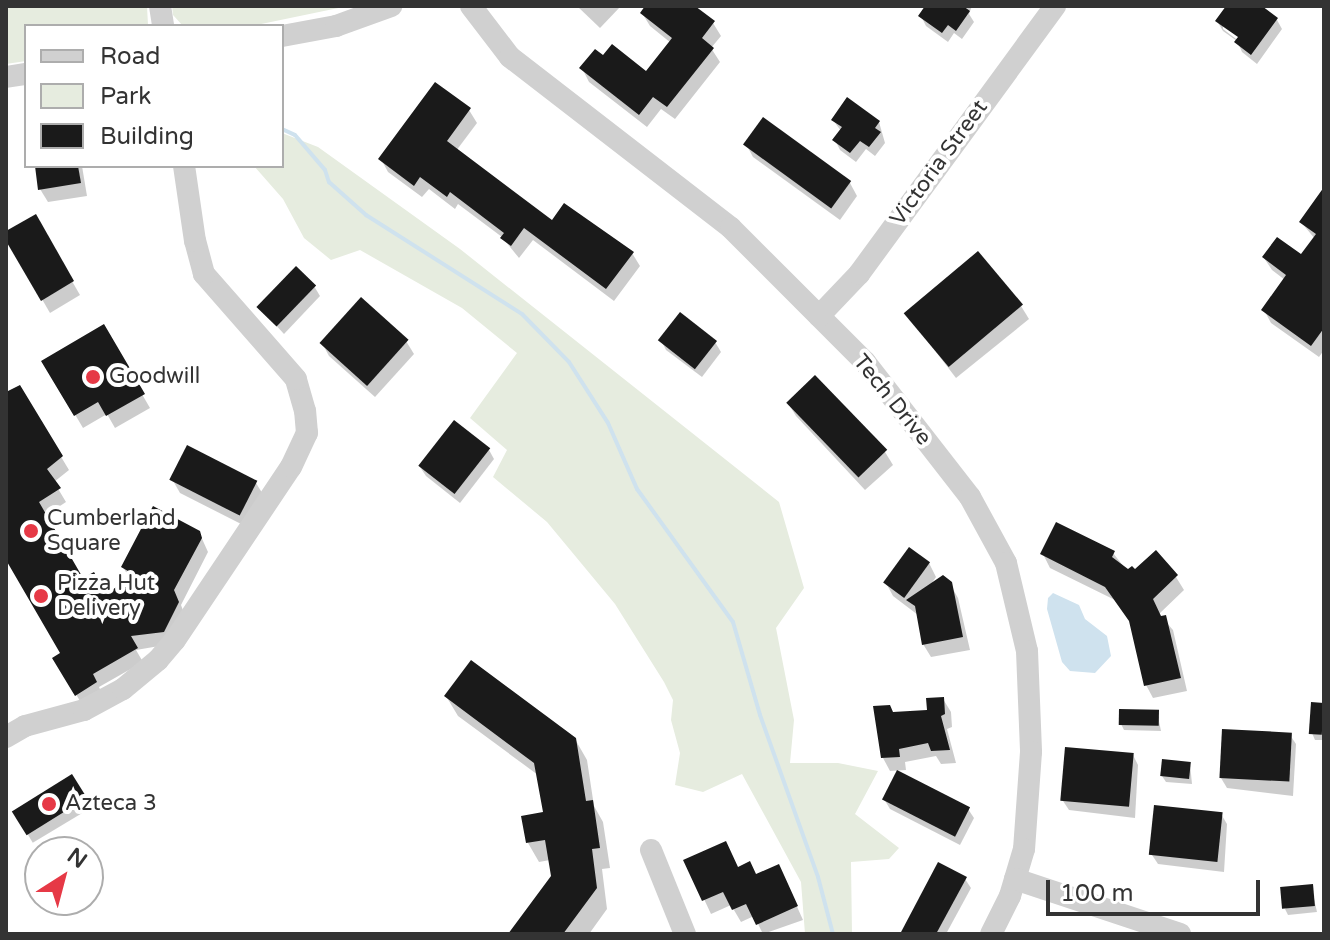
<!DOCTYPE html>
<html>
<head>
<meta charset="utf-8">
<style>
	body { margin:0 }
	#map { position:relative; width:1330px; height:940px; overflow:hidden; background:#fff; font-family:"Varela Round",sans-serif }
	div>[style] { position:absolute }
	.green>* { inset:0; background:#e6ecdf }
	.water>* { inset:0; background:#cfe2ee }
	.shadow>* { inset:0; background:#0003; transform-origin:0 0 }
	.stream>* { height:4px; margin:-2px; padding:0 2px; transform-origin:2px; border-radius:2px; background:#cfe2ee }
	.building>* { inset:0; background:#1a1a1a; transform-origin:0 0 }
	.minor>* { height:22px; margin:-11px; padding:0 11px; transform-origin:11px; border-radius:11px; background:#d0d0d0 }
	.dots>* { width:22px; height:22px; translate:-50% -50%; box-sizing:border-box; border:4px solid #fff; border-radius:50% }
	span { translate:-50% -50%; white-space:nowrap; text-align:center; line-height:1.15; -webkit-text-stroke:8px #fff; paint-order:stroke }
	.street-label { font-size:22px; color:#333 }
	.poi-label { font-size:22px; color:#333 }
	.left { translate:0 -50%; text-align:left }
	.frame { position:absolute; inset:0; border:8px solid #333; pointer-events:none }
	.legend { position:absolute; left:24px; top:24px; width:260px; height:144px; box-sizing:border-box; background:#fff; border:2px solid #adadad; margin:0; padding:10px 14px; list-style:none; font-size:24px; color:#333 }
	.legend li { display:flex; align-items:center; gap:16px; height:40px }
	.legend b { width:40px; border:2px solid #adadad }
	.north { position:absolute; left:24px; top:836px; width:80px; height:80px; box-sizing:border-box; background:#fff; border:2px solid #adadad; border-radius:50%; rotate:36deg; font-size:22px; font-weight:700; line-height:32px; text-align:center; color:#333 }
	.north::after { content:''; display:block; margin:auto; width:28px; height:36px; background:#e63946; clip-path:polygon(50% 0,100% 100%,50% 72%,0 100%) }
	.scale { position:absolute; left:1046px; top:880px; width:214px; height:36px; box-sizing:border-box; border:4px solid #333; border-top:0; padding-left:10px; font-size:24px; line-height:28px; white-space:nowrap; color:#333; -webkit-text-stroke:6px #fff; paint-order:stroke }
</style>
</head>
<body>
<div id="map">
	<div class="green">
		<i style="clip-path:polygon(6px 6px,147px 6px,148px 25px,26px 26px,26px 61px,6px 64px)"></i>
		<i style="clip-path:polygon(172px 6px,348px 6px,252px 26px,183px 26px,173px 15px)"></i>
		<i style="clip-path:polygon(282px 133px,318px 147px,460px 249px,779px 502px,804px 588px,776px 628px,794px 720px,790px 763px,838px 763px,878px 771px,855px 814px,899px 848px,889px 859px,851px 862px,852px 934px,805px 934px,801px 882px,742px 774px,703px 792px,675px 785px,680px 753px,671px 720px,673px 700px,664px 682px,615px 604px,547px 522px,493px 477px,507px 450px,470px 418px,517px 353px,462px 308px,360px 250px,331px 260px,304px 238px,283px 199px,254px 166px,282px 166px)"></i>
	</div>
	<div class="water">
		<i style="clip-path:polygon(1053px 593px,1079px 605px,1085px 619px,1107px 636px,1111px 656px,1095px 673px,1070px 671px,1062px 662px,1047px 609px,1048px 598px)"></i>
	</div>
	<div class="shadow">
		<i style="clip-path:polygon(577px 6px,621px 6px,600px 28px)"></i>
		<i style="clip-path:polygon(647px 6px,692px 6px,713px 23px,721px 36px,711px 48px,720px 62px,675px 119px,661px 109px,647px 127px,589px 82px,582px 68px,603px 58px,646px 74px,671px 43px,650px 26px,642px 13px)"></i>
		<i style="clip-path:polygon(928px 6px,972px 6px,969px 14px,974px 22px,962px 39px,954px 33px,948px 42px,926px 26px,921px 16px)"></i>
		<i style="clip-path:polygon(evenodd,1229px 6px,1258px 6px,1277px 20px,1282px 29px,1257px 64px,1242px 52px,1237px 41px,1223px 31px,1217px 21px,1229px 6px,1223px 24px,1247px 42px,1244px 45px,1223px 29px,1223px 24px)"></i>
		<i style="clip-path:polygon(469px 110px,477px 123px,456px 151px,552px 223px,632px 253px,640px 266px,614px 301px,533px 240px,519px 258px,502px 237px,458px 204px,455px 209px,429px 189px,422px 197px,388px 172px,381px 159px)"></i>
		<i style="clip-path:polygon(833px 120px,879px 122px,885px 143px,875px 156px,866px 149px,856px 162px,840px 150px,835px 140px,841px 131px)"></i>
		<i style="clip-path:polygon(746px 144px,850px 183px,857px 196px,840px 220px,753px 157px)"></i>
		<i style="clip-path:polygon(37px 166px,82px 166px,87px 196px,48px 202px,40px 189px)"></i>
		<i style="clip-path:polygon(1324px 190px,1324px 350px,1319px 357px,1271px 323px,1264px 310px,1285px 280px,1272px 270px,1264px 258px,1302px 257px,1315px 239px,1301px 222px)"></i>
		<i style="clip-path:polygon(35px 217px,80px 295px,50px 313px,6px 237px,6px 233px)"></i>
		<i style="clip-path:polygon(314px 286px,320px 296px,284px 334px,260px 308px)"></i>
		<i style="clip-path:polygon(1021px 306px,1029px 319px,956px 378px,906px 313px)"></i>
		<i style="clip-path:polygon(103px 327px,150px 408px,115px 428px,107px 414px,83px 428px,44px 362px)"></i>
		<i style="clip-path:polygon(661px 340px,715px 342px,721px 352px,702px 377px,666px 350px)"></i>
		<i style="clip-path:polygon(406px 341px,414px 354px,375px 397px,329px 356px,322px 343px)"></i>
		<i style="clip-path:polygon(19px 387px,69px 470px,54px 482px,66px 502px,45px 516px,82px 581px,106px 597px,130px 579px,123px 567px,199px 532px,208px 552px,181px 605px,185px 616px,171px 644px,136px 650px,143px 662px,99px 687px,103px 696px,84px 708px,55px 658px,62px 653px,6px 556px,6px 394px)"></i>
		<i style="clip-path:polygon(788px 403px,885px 452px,893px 465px,865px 490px,796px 416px)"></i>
		<i style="clip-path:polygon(489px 450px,494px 459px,460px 503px,426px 476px,420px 467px)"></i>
		<i style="clip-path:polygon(172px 479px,256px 483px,264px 496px,247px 527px,180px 493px)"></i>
		<i style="clip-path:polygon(1113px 553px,1128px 572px,1176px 577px,1184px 590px,1159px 614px,1173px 630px,1187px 691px,1153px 698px,1146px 685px,1132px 624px,1115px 600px,1050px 568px,1043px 554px)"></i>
		<i style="clip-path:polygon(929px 563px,936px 577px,929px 587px,950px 584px,958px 598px,970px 650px,931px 657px,923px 644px,918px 615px,893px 596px,886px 583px)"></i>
		<i style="clip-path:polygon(446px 696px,575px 739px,587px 760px,594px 806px,603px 822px,610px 868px,602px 869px,607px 909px,589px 934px,511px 934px,553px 876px,550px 860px,539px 862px,528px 843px,545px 814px,538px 775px,458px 716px)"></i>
		<i style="clip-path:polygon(943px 699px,951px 712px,952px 727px,947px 729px,956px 763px,941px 764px,936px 756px,905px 762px,906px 770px,890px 771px,883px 758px,894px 714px,929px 712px)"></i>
		<i style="clip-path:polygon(1324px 705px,1324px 740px,1315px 740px,1312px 733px)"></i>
		<i style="clip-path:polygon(1157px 712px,1161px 731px,1124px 730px,1121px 724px)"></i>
		<i style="clip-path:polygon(1290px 735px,1296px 744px,1293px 796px,1227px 788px,1221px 778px)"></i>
		<i style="clip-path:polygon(1133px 755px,1138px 765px,1135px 818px,1069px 810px,1063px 801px)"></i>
		<i style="clip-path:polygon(1190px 764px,1192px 784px,1166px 782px,1162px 776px)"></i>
		<i style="left:72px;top:776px;width:37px;height:68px;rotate:59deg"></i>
		<i style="clip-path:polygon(884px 799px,968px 809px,974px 818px,960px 845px,890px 809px)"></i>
		<i style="clip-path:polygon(1221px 814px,1227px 824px,1224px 872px,1158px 864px,1152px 855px)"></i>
		<i style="clip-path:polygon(686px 861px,785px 880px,803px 920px,763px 934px,754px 916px,741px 922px,731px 905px,711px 914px)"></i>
		<i style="clip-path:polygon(965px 879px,971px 888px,946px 934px,902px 934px)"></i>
		<i style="clip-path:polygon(1311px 886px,1317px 912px,1288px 915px,1285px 909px)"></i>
	</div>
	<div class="stream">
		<i style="left:282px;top:129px;width:14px;rotate:25deg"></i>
		<i style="left:295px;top:135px;width:46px;rotate:49.4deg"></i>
		<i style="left:325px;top:170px;width:13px;rotate:72deg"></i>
		<i style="left:329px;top:182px;width:50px;rotate:41.7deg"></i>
		<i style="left:366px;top:215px;width:185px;rotate:32.4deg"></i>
		<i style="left:522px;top:314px;width:67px;rotate:45.6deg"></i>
		<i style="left:569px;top:362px;width:72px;rotate:57.4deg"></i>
		<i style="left:608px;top:423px;width:72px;rotate:66.3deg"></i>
		<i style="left:637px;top:489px;width:164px;rotate:54.2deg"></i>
		<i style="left:733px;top:622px;width:97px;rotate:73.8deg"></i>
		<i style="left:760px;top:715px;width:172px;rotate:70.3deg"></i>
		<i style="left:818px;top:877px;width:59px;rotate:75.3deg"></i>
	</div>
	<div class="building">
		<i style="clip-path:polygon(645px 6px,695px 6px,715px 21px,702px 38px,714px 48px,667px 107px,653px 97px,639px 115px,579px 68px,595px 49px,603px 55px,612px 44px,646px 71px,672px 38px,640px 13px)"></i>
		<i style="clip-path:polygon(925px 6px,963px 6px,970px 11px,956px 31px,948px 25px,942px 33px,918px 16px)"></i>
		<i style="clip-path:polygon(1226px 6px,1262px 6px,1278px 18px,1251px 55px,1234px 42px,1238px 37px,1215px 21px)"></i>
		<i style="clip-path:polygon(435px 82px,471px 108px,447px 141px,552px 220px,564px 203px,634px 252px,606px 289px,524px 228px,511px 246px,500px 238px,504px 233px,450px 192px,447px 197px,420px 177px,414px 186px,378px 159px)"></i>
		<i style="clip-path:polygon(847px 97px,880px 121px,875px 128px,881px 132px,869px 147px,860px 141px,850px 153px,832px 140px,842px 127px,831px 120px)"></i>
		<i style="left:763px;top:117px;width:109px;height:34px;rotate:36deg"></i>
		<i style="clip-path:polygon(35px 166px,78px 166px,81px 183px,38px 190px)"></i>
		<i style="clip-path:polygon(1324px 187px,1324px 328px,1311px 346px,1261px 310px,1286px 275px,1262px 257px,1277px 237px,1301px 254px,1316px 234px,1299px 222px)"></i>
		<i style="clip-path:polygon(36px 214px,74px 281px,41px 301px,6px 241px,6px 231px)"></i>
		<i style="left:978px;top:251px;width:70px;height:97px;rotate:50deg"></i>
		<i style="left:296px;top:266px;width:28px;height:57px;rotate:44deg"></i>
		<i style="left:361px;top:297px;width:64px;height:62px;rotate:42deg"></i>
		<i style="left:680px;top:312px;width:47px;height:36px;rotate:38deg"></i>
		<i style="clip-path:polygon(104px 324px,145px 394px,106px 416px,98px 402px,74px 416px,41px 361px)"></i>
		<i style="left:815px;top:375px;width:104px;height:40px;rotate:46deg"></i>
		<i style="clip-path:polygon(20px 385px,63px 456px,47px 469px,61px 488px,39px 502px,83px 578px,94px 572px,107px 594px,133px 574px,121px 567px,153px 506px,200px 531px,202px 538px,174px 590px,179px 602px,164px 632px,131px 636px,138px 648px,93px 674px,97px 682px,75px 696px,52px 658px,60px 653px,6px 560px,6px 392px)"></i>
		<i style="left:454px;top:420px;width:46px;height:58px;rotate:38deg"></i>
		<i style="left:187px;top:445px;width:79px;height:39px;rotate:27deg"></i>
		<i style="clip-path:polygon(1056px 522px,1115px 551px,1112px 557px,1128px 569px,1132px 566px,1135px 569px,1156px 550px,1178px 575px,1153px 599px,1161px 616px,1166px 615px,1181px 678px,1144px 686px,1129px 621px,1105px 587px,1040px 554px)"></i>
		<i style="left:909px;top:547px;width:26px;height:44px;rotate:36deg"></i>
		<i style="clip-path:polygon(943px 575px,952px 582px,963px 637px,922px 645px,915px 606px,906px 600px)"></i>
		<i style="clip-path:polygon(471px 660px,576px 738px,586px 801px,593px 800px,600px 848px,592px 849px,597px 888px,563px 934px,508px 934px,551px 876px,545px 840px,526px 843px,521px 816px,543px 812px,534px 763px,444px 696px)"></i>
		<i style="clip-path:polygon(944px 697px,945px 714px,941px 716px,950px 750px,931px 751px,928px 743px,899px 749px,900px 757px,881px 758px,873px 706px,890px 705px,893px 712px,927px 710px,926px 698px)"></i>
		<i style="left:1311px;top:702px;width:13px;height:32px;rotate:4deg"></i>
		<i style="left:1119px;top:709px;width:40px;height:16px;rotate:1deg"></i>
		<i style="left:1222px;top:729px;width:70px;height:49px;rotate:3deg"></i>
		<i style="left:1065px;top:747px;width:69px;height:54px;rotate:5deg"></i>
		<i style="left:1162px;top:759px;width:29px;height:17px;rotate:6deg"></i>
		<i style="left:897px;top:770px;width:82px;height:33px;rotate:27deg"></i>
		<i style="left:72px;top:774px;width:28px;height:71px;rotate:58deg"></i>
		<i style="left:1154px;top:805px;width:69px;height:50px;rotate:6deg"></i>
		<i style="clip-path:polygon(726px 841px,738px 867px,750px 861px,756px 874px,779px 864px,798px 906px,756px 925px,746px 904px,732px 910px,723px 892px,702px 901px,683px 860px)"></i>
		<i style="clip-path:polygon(938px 862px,967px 877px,936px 934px,900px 934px)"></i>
		<i style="left:1313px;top:884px;width:22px;height:33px;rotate:85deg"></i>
	</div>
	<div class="minor">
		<i style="left:160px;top:6px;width:20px;rotate:81deg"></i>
		<i style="left:471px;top:6px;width:64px;rotate:52.6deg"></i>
		<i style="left:510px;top:57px;width:279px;rotate:37.7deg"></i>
		<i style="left:731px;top:228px;width:190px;rotate:45deg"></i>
		<i style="left:865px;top:362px;width:171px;rotate:52.1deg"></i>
		<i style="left:970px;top:497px;width:75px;rotate:61.4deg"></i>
		<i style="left:1006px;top:563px;width:90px;rotate:76.6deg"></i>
		<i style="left:1027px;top:651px;width:101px;rotate:87.7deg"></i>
		<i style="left:1031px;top:752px;width:97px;rotate:94.1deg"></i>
		<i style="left:1024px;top:849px;width:49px;rotate:106.6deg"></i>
		<i style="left:1010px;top:896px;width:42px;rotate:116.6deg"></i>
		<i style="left:282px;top:36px;width:55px;rotate:-10.5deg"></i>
		<i style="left:336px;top:26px;width:59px;rotate:-20deg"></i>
		<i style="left:6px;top:77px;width:20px;rotate:-9deg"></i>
		<i style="left:819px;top:316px;width:58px;rotate:-46.4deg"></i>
		<i style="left:859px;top:274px;width:332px;rotate:-53.8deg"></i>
		<i style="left:6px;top:737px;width:22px;rotate:-30deg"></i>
		<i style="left:25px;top:726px;width:61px;rotate:-15.2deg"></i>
		<i style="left:84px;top:710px;width:44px;rotate:-28.3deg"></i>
		<i style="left:123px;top:689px;width:45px;rotate:-39.6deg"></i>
		<i style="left:158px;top:660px;width:26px;rotate:-50deg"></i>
		<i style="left:175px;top:640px;width:208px;rotate:-56.2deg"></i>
		<i style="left:291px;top:467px;width:38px;rotate:-65deg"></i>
		<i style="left:307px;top:433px;width:22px;rotate:-95deg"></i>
		<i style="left:305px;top:411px;width:33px;rotate:-106deg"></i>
		<i style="left:296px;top:379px;width:140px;rotate:-131.2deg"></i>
		<i style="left:204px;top:274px;width:34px;rotate:-105deg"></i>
		<i style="left:195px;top:241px;width:76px;rotate:-98.3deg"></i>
		<i style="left:651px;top:850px;width:91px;rotate:68deg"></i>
		<i style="left:1015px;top:879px;width:174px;rotate:18.4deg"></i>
	</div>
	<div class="dots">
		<i style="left:93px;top:377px;background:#e63946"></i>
		<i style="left:31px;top:531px;background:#e63946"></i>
		<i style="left:41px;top:596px;background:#e63946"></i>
		<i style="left:49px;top:804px;background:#e63946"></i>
	</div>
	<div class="street-label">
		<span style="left:939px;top:163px;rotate:-54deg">Victoria Street</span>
		<span style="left:892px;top:400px;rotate:51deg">Tech Drive</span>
	</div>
	<div class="poi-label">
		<span class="left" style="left:109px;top:377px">Goodwill</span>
		<span class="left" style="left:47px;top:531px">Cumberland<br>Square</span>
		<span class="left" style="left:57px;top:596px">Pizza Hut<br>Delivery</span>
		<span class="left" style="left:65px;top:804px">Azteca 3</span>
	</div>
	<div class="frame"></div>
	<ul class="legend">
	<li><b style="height:10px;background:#d0d0d0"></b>Road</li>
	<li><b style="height:22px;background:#e6ecdf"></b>Park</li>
	<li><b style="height:22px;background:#1a1a1a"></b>Building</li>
	</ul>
	<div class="north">N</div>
	<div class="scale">100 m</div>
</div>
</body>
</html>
